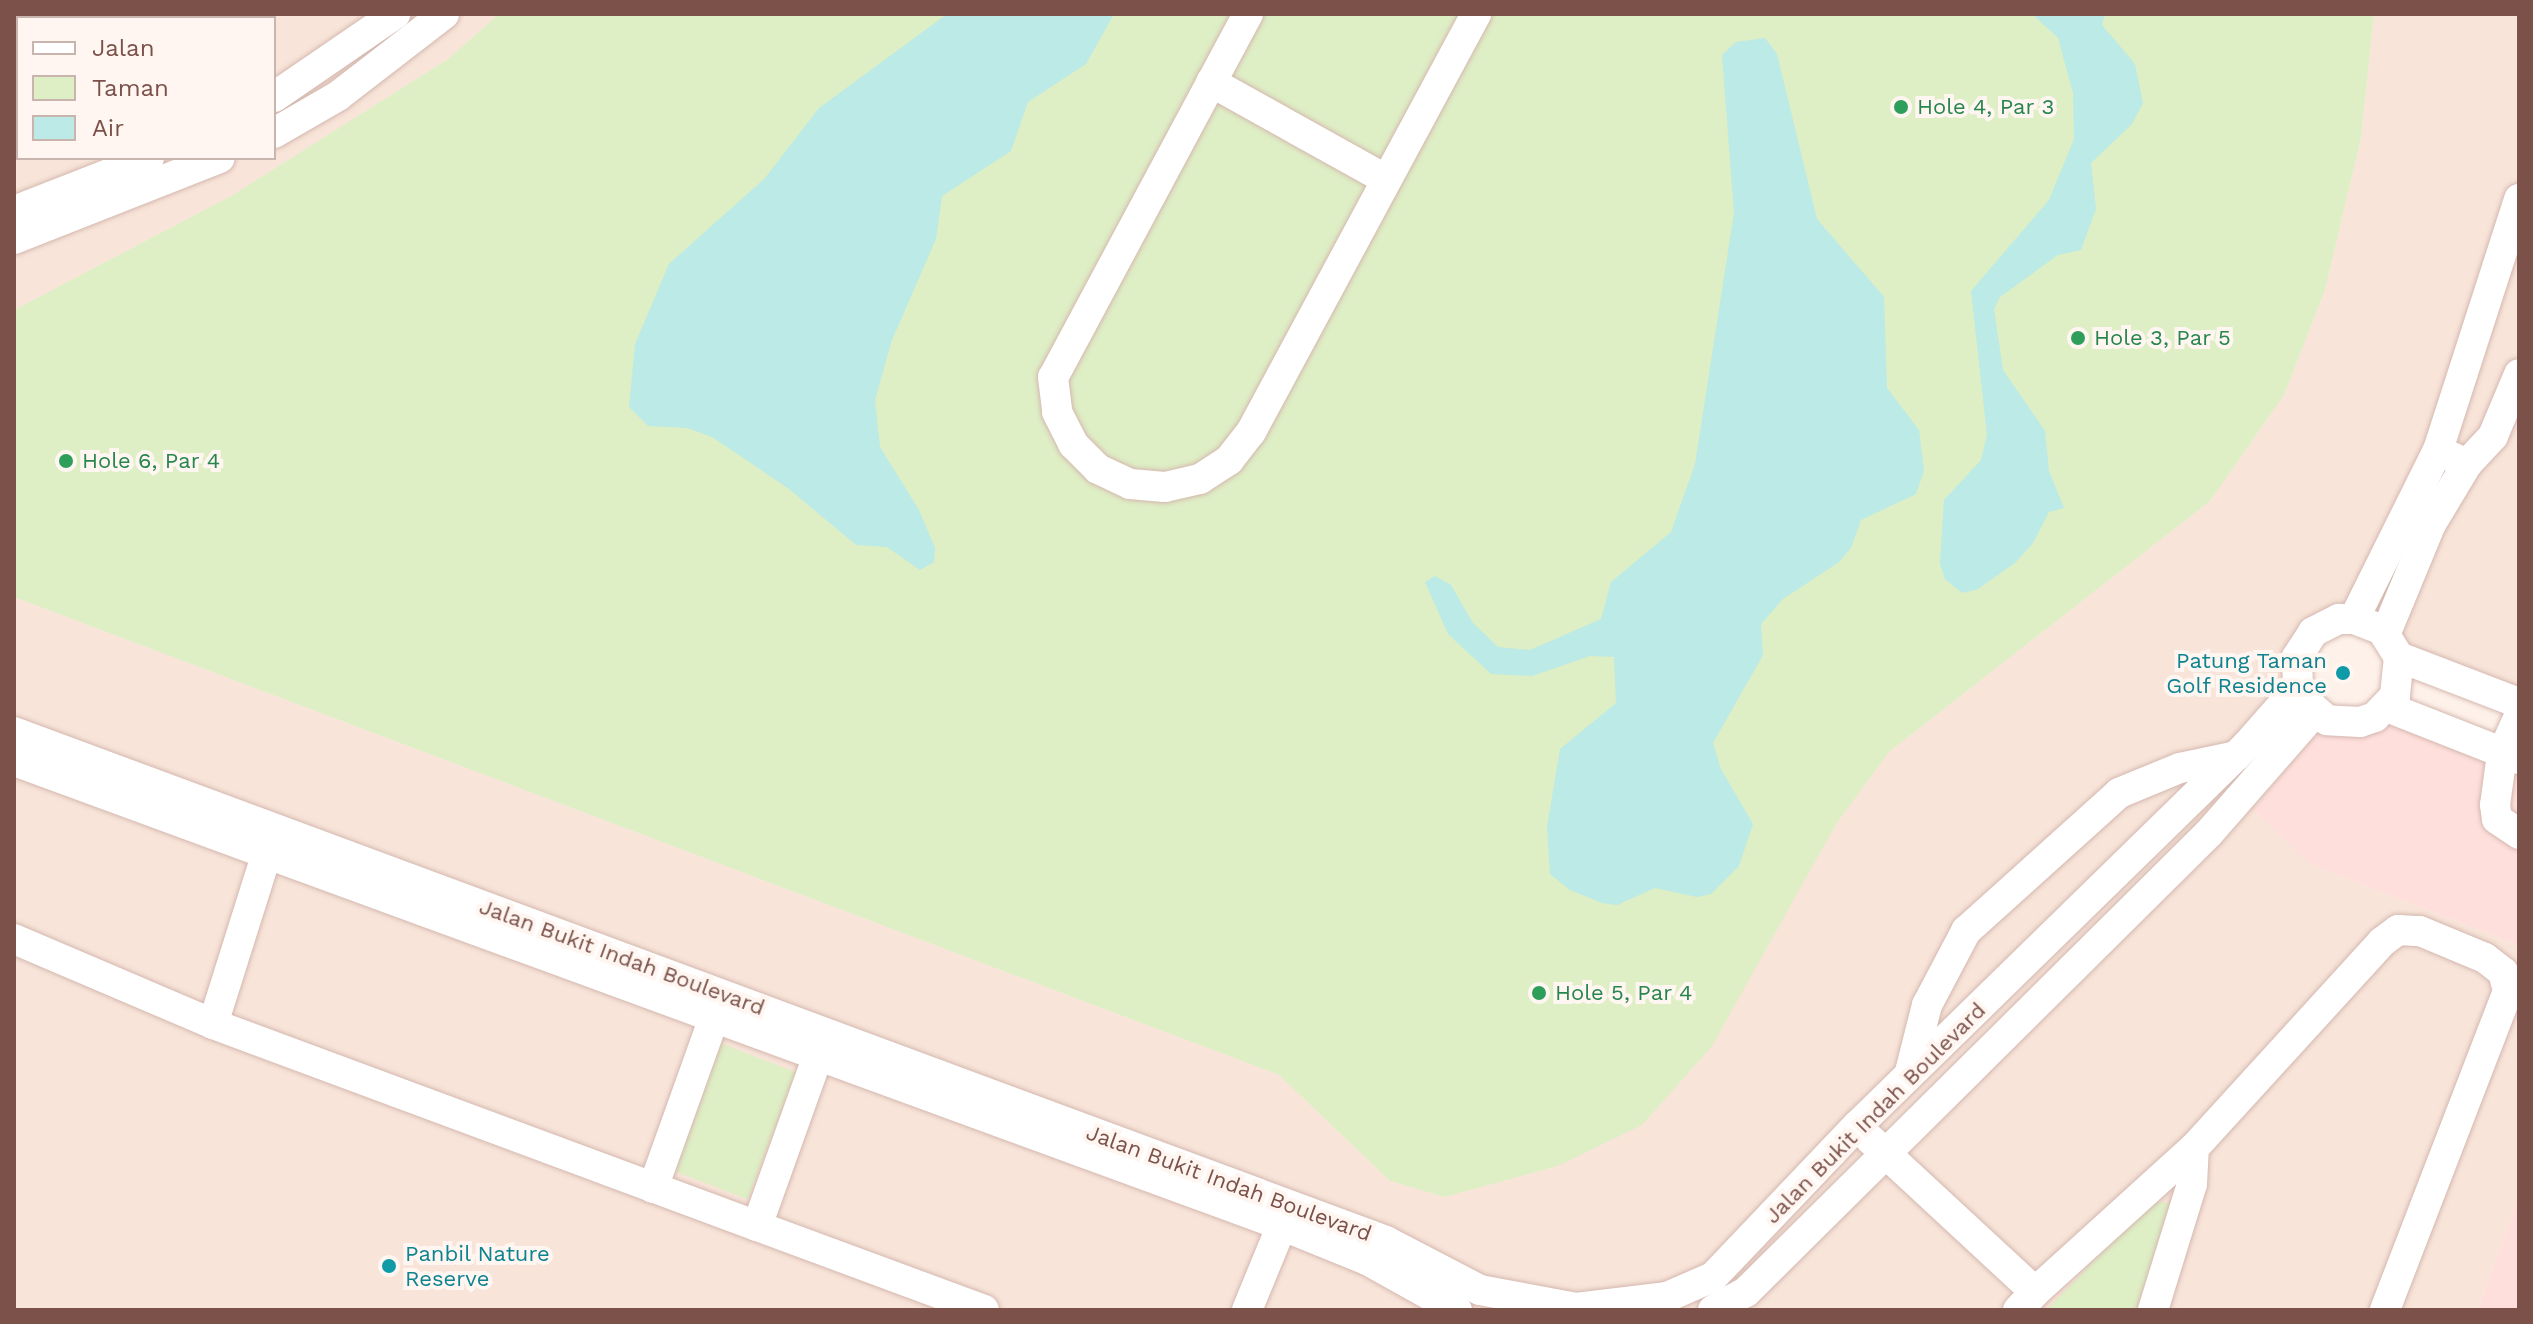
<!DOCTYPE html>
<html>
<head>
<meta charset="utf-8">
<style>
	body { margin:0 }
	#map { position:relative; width:2533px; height:1324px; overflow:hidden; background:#fef1e9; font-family:"Work Sans",sans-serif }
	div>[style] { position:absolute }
	.residential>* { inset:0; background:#f8e4d9 }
	.commercial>* { inset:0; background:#ffdfdc }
	.green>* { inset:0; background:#deeec5; transform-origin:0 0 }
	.water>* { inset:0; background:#bbeae7 }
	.roads { filter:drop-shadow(0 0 2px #d4b8af) drop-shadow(0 0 2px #d4b8af) }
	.minor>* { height:30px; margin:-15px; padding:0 15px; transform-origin:15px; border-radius:15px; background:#fff }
	.dots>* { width:22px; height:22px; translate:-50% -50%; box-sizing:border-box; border:4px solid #fff6f1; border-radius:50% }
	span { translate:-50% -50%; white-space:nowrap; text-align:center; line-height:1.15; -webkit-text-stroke:8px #fff6f1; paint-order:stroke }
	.leisure-label { font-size:22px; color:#27864d }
	.left { translate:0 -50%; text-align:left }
	.culture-label { font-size:22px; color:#0d838f }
	.right { translate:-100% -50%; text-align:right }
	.street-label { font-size:22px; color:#7b5149 }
	.frame { position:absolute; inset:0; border:16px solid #7b5149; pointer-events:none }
	.legend { position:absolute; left:16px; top:16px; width:260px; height:144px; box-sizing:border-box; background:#fff6f1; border:2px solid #cab4ae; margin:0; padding:10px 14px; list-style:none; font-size:24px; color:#7b5149 }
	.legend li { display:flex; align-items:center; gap:16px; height:40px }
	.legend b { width:40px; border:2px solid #cab4ae }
</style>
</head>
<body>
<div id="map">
	<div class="residential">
		<i style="clip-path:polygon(evenodd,14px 14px,499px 14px,448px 59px,231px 196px,14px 310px,14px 14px,18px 18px,274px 18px,274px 158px,18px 158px,18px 18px)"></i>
		<i style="clip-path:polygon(2374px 14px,2519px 14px,2519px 703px,2354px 619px,2297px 657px,2327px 720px,2312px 865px,2519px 945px,2519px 1196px,2478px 1310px,14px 1310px,14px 597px,1279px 1075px,1390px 1181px,1445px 1197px,1558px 1166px,1889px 752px,2210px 501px,2284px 395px,2325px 290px,2361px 138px)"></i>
	</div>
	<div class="commercial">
		<i style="clip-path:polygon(2375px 717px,2519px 756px,2519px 945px,2312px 865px,2254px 810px,2328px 720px)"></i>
		<i style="clip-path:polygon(2519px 1196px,2519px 1310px,2478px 1310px)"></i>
	</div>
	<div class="green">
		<i style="clip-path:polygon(499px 14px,2374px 14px,2361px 138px,2325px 290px,2284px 395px,2210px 501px,1889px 752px,1836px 824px,1712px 1046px,1642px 1125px,1558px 1166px,1445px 1197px,1390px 1181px,1279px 1075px,14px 597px,14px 310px,231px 196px,448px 59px)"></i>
		<i style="left:720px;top:1043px;width:82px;height:136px;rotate:21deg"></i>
		<i style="clip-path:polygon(2152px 1202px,2175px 1203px,2136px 1310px,2046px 1310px)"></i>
	</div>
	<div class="water">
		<i style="clip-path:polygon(947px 14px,1114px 14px,1086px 64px,1028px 102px,1011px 151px,942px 196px,936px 239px,892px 340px,875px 400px,880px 447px,919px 510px,935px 548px,934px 562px,920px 570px,887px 547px,856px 545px,789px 489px,712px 437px,687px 428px,648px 426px,629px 407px,635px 344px,669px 264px,765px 178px,819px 108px)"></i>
		<i style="clip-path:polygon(2032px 14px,2105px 14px,2102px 25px,2135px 64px,2143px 103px,2132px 124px,2091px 163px,2096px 209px,2081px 250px,2058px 255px,2000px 297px,1994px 309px,2003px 370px,2045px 431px,2049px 471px,2064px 508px,2049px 512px,2033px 543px,2015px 563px,1978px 589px,1962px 593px,1945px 579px,1940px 564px,1944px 500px,1981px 460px,1987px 435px,1971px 291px,2049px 200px,2074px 139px,2073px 93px,2058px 38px)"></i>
		<i style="clip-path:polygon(1765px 38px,1777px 54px,1817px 219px,1884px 297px,1887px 388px,1919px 430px,1924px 471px,1916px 494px,1861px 520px,1851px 548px,1839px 562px,1783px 599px,1761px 624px,1763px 655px,1713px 743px,1721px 769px,1753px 824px,1739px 866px,1711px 894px,1697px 897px,1655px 888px,1617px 905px,1602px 903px,1570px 890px,1550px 874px,1547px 827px,1560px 749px,1616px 703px,1614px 657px,1590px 656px,1532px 676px,1491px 674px,1448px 634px,1425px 582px,1435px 576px,1451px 585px,1473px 623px,1498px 647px,1530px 650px,1601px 619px,1611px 582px,1671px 532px,1695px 464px,1734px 213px,1722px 55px,1736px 42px)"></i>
	</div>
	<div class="roads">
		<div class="minor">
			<i style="left:1248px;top:14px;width:412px;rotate:118.2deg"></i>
			<i style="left:1053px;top:377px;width:35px;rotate:83deg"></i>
			<i style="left:1057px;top:412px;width:36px;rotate:63deg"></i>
			<i style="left:1073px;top:444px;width:35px;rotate:45deg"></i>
			<i style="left:1098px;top:469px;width:35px;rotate:25deg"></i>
			<i style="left:1130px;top:484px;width:35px;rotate:5deg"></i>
			<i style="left:1165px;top:487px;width:36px;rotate:-13deg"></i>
			<i style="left:1200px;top:479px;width:35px;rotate:-33deg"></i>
			<i style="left:1229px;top:460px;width:36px;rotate:-52deg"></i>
			<i style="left:1251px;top:432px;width:475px;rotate:-61.7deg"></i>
			<i style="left:1211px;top:82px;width:201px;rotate:29.1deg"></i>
			<i style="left:274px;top:97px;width:147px;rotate:-34.4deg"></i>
			<i style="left:274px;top:133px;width:74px;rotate:-30deg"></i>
			<i style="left:338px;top:96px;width:134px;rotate:-37.7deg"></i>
			<i style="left:14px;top:211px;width:145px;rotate:-21.4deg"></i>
			<i style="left:14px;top:239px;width:221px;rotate:-21.5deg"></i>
			<i style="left:2450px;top:456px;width:19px;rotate:25deg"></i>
			<i style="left:2467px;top:464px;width:38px;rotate:-47deg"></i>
			<i style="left:2493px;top:436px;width:67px;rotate:-67.2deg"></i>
			<i style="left:2354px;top:619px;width:189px;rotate:-63.6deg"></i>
			<i style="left:2438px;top:450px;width:264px;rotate:-72.1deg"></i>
			<i style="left:2385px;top:635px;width:120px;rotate:-67.5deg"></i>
			<i style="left:2431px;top:524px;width:70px;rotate:-59deg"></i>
			<i style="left:2399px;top:657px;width:39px;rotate:96deg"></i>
			<i style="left:2395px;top:696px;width:29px;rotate:134deg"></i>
			<i style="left:2375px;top:717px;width:16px;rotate:162deg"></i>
			<i style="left:2360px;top:722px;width:33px;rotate:-177deg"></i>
			<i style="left:2327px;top:720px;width:30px;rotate:-139deg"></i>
			<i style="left:2304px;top:700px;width:14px;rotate:-115deg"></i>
			<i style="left:2298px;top:687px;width:30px;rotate:-92deg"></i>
			<i style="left:2297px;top:657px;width:30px;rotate:-57deg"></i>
			<i style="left:2313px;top:632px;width:29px;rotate:-27deg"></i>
			<i style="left:2339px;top:619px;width:15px"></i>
			<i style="left:2354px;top:619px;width:30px;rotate:21deg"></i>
			<i style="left:2382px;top:630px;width:32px;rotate:58deg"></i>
			<i style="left:2399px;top:657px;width:129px;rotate:21deg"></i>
			<i style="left:2387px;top:707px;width:142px;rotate:21.5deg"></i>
			<i style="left:2519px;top:716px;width:42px;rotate:114.1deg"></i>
			<i style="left:2502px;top:754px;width:51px;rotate:97.8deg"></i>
			<i style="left:2495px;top:805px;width:14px;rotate:82deg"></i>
			<i style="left:2497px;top:819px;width:27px;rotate:34deg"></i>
			<i style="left:14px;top:732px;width:1463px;rotate:20.35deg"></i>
			<i style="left:1386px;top:1241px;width:106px;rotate:27.5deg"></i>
			<i style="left:1480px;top:1290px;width:98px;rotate:10.6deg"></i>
			<i style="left:1576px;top:1308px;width:92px;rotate:-6.9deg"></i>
			<i style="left:1667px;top:1297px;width:50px;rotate:-23.5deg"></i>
			<i style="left:1713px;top:1277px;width:210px;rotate:-46.4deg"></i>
			<i style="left:1858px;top:1125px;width:545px;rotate:-44.33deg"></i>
			<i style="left:2248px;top:744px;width:76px;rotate:-48.7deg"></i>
			<i style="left:14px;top:761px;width:1349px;rotate:20.11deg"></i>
			<i style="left:1281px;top:1225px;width:93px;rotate:22.1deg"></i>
			<i style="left:1367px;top:1260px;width:103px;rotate:29.1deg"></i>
			<i style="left:14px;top:939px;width:216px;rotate:23.1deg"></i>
			<i style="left:213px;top:1024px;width:580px;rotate:20.37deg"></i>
			<i style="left:757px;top:1226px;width:202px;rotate:-70.3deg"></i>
			<i style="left:213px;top:1024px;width:199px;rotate:-72.5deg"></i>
			<i style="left:1910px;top:1072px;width:69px;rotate:-75.8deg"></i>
			<i style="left:1927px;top:1005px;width:84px;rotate:-62.2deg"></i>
			<i style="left:1966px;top:931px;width:206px;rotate:-42deg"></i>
			<i style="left:2119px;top:793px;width:66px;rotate:-22.3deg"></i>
			<i style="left:2180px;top:768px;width:57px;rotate:-12.1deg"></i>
			<i style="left:1870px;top:1139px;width:225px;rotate:42.8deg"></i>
			<i style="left:2035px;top:1292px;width:25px;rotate:133deg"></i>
			<i style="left:653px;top:1188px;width:202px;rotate:-70.3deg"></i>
			<i style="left:757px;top:1226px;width:242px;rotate:20.3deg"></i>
			<i style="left:2035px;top:1292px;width:215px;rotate:-42.2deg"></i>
			<i style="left:2194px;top:1148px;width:279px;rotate:-47.6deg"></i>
			<i style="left:2382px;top:942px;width:20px;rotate:-37deg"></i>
			<i style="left:2398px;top:930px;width:22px;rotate:3deg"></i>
			<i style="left:2420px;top:931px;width:70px;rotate:22.6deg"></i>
			<i style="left:2485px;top:958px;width:23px;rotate:38deg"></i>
			<i style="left:2503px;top:972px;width:20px;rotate:75deg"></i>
			<i style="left:2508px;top:991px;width:342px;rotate:111.1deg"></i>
			<i style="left:1247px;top:1310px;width:110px;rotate:-67.6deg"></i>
			<i style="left:1713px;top:1310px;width:38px;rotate:-29deg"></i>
			<i style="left:1746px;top:1292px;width:652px;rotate:-44.75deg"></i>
			<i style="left:2209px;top:833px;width:161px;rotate:-48.8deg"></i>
			<i style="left:2153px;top:1310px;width:132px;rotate:-72.8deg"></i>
			<i style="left:2192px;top:1184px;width:36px;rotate:-87deg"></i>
		</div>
	</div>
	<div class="dots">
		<i style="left:1901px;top:107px;background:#2e9e5b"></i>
		<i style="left:2078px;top:338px;background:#2e9e5b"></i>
		<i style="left:66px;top:461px;background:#2e9e5b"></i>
		<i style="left:2343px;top:673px;background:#0f9aa8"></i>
		<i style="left:1539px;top:993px;background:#2e9e5b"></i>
		<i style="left:389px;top:1266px;background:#0f9aa8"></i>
	</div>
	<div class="leisure-label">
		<span class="left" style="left:1917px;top:107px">Hole 4, Par 3</span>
		<span class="left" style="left:2094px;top:338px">Hole 3, Par 5</span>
		<span class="left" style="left:82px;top:461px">Hole 6, Par 4</span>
		<span class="left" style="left:1555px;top:993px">Hole 5, Par 4</span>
	</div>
	<div class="culture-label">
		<span class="right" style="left:2327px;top:673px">Patung Taman<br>Golf Residence</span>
		<span class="left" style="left:405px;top:1266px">Panbil Nature<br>Reserve</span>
	</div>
	<div class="street-label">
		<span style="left:622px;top:957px;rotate:20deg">Jalan Bukit Indah Boulevard</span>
		<span style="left:1875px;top:1113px;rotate:-45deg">Jalan Bukit Indah Boulevard</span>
		<span style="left:1229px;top:1183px;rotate:20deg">Jalan Bukit Indah Boulevard</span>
	</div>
	<div class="frame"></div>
	<ul class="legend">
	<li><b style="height:10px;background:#fff"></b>Jalan</li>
	<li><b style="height:22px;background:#deeec5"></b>Taman</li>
	<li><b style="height:22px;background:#bbeae7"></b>Air</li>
	</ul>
</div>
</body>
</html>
